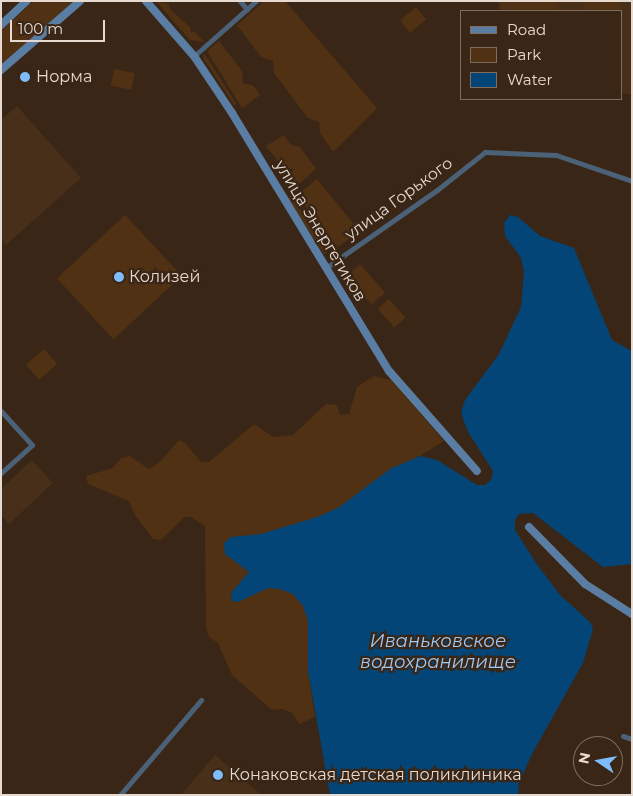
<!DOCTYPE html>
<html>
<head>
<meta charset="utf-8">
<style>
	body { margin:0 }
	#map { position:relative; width:633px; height:796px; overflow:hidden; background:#3a2616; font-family:Montserrat,sans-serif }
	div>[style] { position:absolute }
	.built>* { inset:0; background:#482f19 }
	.green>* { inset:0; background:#513113; transform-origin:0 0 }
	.water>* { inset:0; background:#034576 }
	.street>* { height:5px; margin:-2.5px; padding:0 2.5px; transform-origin:2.5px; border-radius:2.5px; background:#4a6178 }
	.secondary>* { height:8px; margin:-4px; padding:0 4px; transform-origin:4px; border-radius:4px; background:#5a7ea3 }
	.dots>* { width:14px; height:14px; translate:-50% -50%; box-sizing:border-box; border:2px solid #3a2616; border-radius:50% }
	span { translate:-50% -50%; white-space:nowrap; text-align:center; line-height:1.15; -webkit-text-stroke:4.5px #3a2616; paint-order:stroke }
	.poi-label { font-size:16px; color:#e6d9cf }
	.left { translate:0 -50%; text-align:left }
	.street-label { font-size:16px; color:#e6d9cf }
	.water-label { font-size:18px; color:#9cc8f5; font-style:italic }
	.frame { position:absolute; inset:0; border:2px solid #e6d9cf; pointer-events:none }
	.legend { position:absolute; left:460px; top:10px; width:162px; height:90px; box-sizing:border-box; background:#3a2616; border:1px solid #7f6e60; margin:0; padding:6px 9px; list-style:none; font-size:15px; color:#e6d9cf }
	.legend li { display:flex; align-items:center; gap:10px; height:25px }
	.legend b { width:25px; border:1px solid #7f6e60 }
	.north { position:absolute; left:573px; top:736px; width:50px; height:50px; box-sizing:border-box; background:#3a2616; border:1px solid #7f6e60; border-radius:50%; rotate:282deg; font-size:14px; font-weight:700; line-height:20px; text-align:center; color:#e6d9cf }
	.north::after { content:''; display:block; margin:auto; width:18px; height:22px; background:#7fbdfa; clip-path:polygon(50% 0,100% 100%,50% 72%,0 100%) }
	.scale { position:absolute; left:10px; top:20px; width:95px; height:22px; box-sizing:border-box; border:2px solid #e6d9cf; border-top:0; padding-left:6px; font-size:15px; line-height:18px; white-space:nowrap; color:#e6d9cf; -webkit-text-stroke:4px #3a2616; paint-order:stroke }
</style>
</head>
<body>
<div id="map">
	<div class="built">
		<i style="clip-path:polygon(499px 1px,632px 1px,632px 94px,622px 94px,622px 11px,499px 11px)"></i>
		<i style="clip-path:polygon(17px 106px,81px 178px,6px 245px,1px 239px,1px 120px)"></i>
		<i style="clip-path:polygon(32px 460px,53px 483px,9px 524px,1px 515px,1px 489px)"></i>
		<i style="clip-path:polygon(215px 755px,262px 795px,181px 795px)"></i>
	</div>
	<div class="green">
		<i style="clip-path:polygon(34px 1px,74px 1px,1px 65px,1px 31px)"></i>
		<i style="clip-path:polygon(156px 1px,169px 4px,170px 9px,191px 28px,191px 32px,195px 32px,204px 42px,190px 40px)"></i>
		<i style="clip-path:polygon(264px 1px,285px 1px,377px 108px,333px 152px,320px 133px,319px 122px,308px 118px,274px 73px,273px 61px,261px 57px,237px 25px)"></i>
		<i style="left:501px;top:1px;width:56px;height:10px"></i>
		<i style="left:583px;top:1px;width:37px;height:10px"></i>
		<i style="left:416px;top:7px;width:16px;height:21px;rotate:50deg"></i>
		<i style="clip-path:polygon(219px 41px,242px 71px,243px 83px,254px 86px,260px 95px,242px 108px,207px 51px)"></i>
		<i style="clip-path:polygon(204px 53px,236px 103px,235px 106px,203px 58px)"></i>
		<i style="left:114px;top:69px;width:21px;height:17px;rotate:11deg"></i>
		<i style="clip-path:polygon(284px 135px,291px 145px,300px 147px,316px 169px,292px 190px,283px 174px,286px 171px,266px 146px)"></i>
		<i style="clip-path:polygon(317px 179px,360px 232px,333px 250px,298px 194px)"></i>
		<i style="left:291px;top:196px;width:67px;height:4px;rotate:57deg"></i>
		<i style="left:125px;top:215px;width:83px;height:93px;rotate:47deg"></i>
		<i style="left:360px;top:264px;width:38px;height:18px;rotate:49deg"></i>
		<i style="left:389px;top:299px;width:25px;height:15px;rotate:48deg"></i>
		<i style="left:44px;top:349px;width:20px;height:24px;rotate:49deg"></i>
		<i style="clip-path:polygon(374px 376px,391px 380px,444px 441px,420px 456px,390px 469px,338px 508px,317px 517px,261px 534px,231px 537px,225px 554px,249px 572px,231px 593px,232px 601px,238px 602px,268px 588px,280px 589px,293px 594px,303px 606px,308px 621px,308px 671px,315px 717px,299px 724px,292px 713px,283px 709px,272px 710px,232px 675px,218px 643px,209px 637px,206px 627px,205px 526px,191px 517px,184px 517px,161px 540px,153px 539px,135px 515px,129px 501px,88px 484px,86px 476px,113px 468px,121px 458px,130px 456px,149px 469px,161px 461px,179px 440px,186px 444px,201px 462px,209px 462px,254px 424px,273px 437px,293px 435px,326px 404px,337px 405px,340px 415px,349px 414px,357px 387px)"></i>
	</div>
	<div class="water">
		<i style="clip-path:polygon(510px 215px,518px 217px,540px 236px,574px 248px,612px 340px,632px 351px,632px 564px,603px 567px,533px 513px,519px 514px,515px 520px,515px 530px,536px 563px,560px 595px,590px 622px,593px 629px,583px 663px,533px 752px,519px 783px,518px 795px,330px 795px,308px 671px,308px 621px,303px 606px,293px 594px,280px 589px,268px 588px,238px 602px,232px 601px,231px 593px,249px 572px,225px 554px,224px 543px,231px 537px,261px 534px,317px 517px,338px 508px,390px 469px,420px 456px,437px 460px,477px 485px,485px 485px,491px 480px,493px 471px,468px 432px,461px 413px,465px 400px,499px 354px,521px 307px,524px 272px,521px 258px,505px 236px,504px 223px)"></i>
	</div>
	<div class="street">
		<i style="left:240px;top:1px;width:11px;rotate:49deg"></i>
		<i style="left:194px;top:56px;width:83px;rotate:-41.6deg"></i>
		<i style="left:327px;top:267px;width:134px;rotate:-35deg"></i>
		<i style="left:437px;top:190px;width:61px;rotate:-38.4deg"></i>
		<i style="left:485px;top:152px;width:71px;rotate:2.4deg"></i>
		<i style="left:556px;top:155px;width:80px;rotate:18.9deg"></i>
		<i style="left:1px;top:411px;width:46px;rotate:47.6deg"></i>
		<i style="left:32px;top:445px;width:42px;rotate:137.9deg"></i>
		<i style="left:623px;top:736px;width:9px;rotate:18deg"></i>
		<i style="left:120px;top:795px;width:125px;rotate:-49.5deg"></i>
	</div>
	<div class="secondary">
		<i style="left:146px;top:1px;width:73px;rotate:48.9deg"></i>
		<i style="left:194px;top:56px;width:69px;rotate:56.3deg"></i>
		<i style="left:232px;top:113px;width:302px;rotate:58.7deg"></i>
		<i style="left:389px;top:371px;width:133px;rotate:48.7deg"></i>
		<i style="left:1px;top:25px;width:35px;rotate:-43deg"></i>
		<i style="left:1px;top:70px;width:105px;rotate:-41.1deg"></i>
		<i style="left:529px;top:527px;width:80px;rotate:45.5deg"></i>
		<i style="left:585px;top:584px;width:56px;rotate:32.6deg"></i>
	</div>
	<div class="dots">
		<i style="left:25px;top:77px;background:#7fbdfa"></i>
		<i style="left:119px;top:277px;background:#7fbdfa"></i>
		<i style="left:218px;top:775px;background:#7fbdfa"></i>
	</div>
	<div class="poi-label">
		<span class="left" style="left:36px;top:77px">Норма</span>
		<span class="left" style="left:129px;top:277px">Колизей</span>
		<span class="left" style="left:229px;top:775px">Конаковская детская поликлиника</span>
	</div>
	<div class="street-label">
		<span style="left:399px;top:199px;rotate:-36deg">улица Горького</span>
		<span style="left:320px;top:231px;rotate:59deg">улица Энергетиков</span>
	</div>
	<div class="water-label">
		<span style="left:438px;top:652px">Иваньковское<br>водохранилище</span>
	</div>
	<div class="frame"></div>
	<ul class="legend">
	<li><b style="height:6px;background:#5a7ea3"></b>Road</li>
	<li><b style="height:14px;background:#513113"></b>Park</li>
	<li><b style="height:14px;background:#034576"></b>Water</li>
	</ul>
	<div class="north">N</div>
	<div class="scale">100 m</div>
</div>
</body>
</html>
